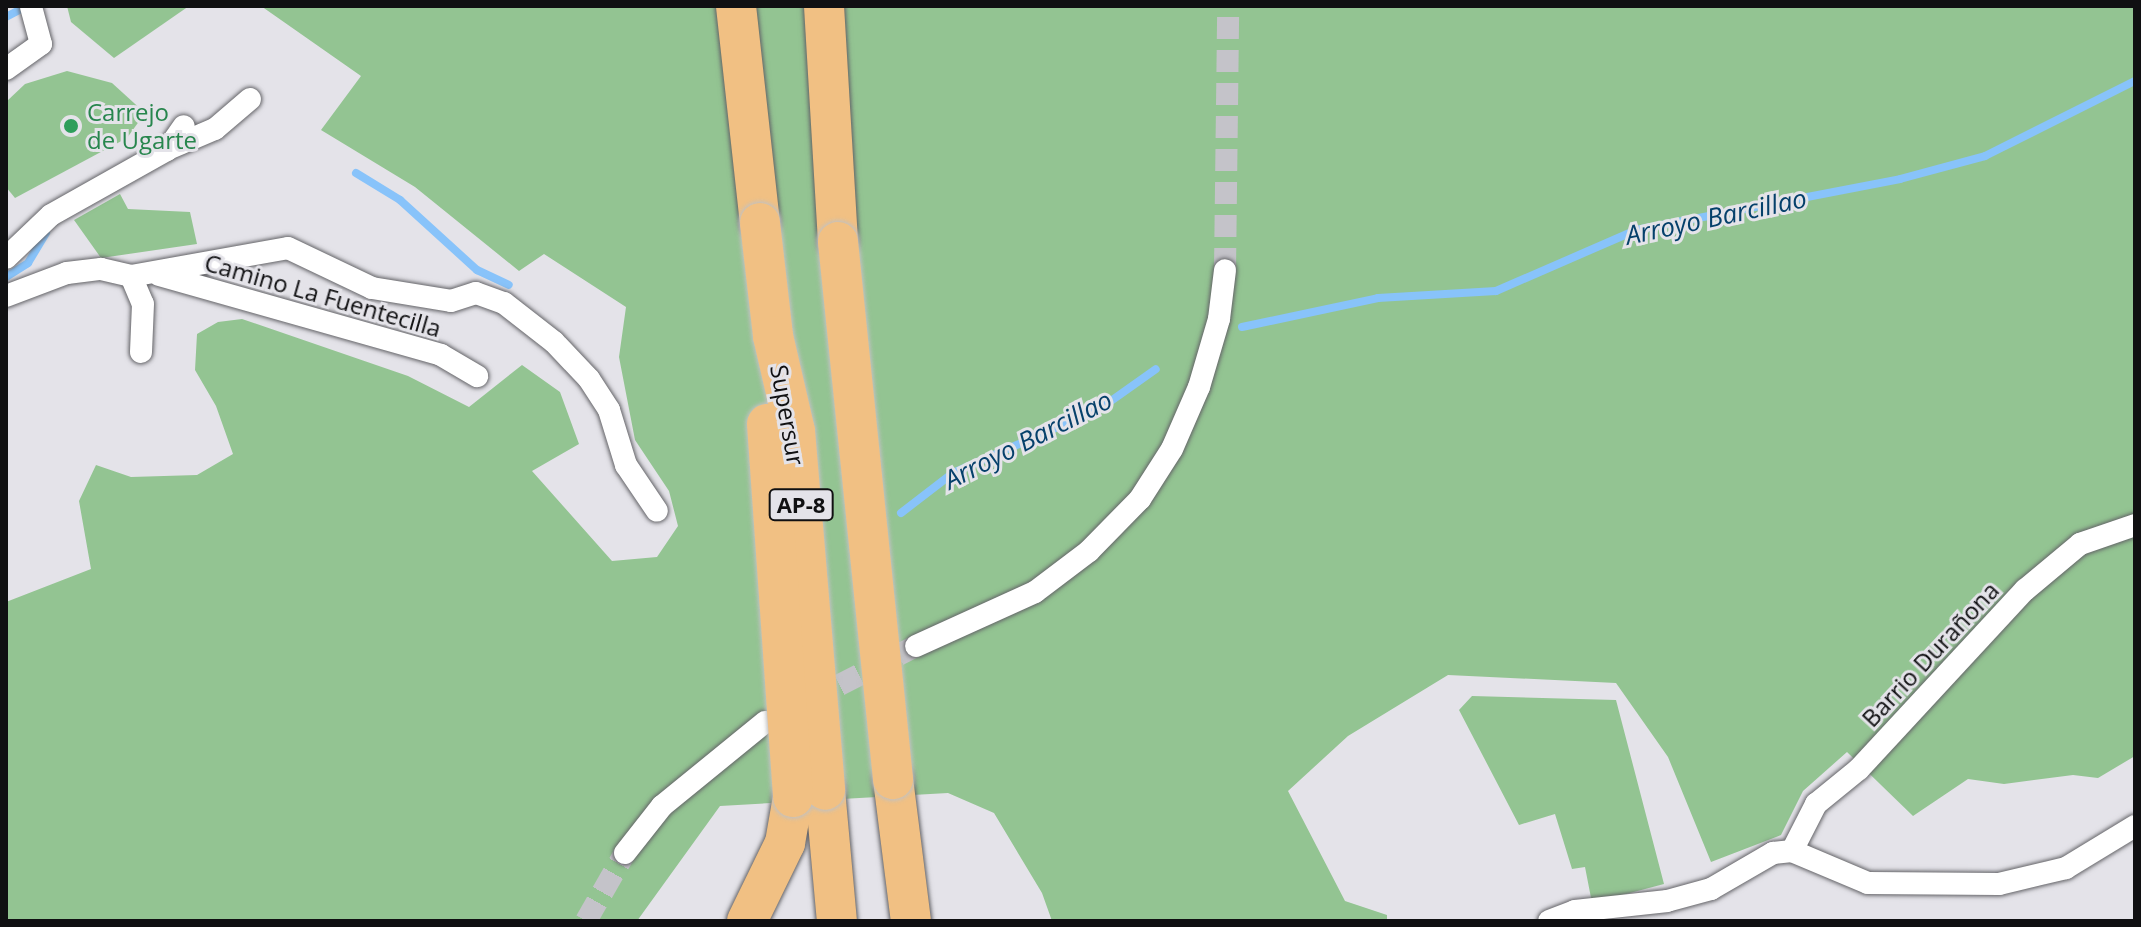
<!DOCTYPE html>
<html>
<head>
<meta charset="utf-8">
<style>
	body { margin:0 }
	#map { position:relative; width:2141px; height:927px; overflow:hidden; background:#e4e3e9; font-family:"Open Sans",sans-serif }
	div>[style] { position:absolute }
	.green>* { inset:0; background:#93c492 }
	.stream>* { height:8px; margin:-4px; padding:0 4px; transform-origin:4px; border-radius:4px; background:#88c3fa }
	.street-tunnel>* { height:22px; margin-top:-11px; transform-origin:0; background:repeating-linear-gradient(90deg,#c4c3c9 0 22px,transparent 0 33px) }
	.roads { filter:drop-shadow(0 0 2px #646468) drop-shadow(0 0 2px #646468) }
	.street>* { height:22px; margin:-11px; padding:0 11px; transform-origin:11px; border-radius:11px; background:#fff }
	.highway>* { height:40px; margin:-20px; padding:0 20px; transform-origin:20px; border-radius:20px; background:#f1c083 }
	.bridges { filter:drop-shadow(0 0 2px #c1c1c1) drop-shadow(0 0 2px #c1c1c1) }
	.highway-bridge>* { height:40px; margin:-20px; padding:0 20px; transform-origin:20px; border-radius:20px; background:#f1c083 }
	.dots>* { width:22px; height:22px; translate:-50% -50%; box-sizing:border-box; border:4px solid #e4e3e9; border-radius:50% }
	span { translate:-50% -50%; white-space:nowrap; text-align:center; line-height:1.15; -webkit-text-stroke:6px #e4e3e9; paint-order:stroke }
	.shield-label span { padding:2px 6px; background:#e4e3e9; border:2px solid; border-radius:6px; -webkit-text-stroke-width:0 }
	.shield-label { font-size:22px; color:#101012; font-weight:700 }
	.leisure-label { font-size:24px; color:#27864d }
	.left { translate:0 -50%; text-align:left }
	.street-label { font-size:24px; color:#101012 }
	.water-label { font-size:26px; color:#05406b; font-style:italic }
	.frame { position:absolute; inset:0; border:8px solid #101012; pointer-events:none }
</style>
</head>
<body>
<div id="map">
	<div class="green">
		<i style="clip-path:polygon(67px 6px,189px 6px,114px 58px,71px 22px)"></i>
		<i style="clip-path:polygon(261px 6px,2135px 6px,2135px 756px,2098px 778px,2073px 775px,2004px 784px,1968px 779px,1913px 816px,1847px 752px,1803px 791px,1781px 835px,1711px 862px,1668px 757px,1616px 683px,1448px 675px,1348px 736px,1288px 791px,1345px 901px,1387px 915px,1387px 921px,1052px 921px,1042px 893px,994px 813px,948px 793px,720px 806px,637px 921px,6px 921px,6px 602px,91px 569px,79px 501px,96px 465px,131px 477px,197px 475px,233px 454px,216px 406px,195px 370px,197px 334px,218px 322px,242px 319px,408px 376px,469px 407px,522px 365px,560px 392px,579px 444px,532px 471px,612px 561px,657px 557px,678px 526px,669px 491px,635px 440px,619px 357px,626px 307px,544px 254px,519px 271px,415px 187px,321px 130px,361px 76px)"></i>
		<i style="clip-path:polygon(67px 71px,112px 83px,145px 113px,127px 138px,15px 198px,6px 187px,6px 102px,25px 84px)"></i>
		<i style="clip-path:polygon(120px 194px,128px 209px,190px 212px,197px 244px,101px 258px,74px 220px)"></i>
		<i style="clip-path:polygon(1472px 696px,1616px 700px,1664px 884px,1592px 903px,1585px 867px,1572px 869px,1555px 814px,1519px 825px,1459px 710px)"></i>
	</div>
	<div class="stream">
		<i style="left:6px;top:17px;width:24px;rotate:-28deg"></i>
		<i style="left:356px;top:173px;width:52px;rotate:31.5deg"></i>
		<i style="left:400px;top:200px;width:104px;rotate:42.3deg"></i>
		<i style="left:477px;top:270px;width:35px;rotate:25deg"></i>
		<i style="left:6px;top:277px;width:26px;rotate:-32deg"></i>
		<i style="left:28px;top:263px;width:35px;rotate:-59deg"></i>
		<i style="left:1242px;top:327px;width:139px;rotate:-12deg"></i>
		<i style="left:1378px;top:298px;width:118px;rotate:-3.4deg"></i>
		<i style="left:1496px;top:291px;width:153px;rotate:-23.5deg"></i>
		<i style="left:1636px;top:230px;width:269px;rotate:-10.9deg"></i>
		<i style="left:1900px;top:179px;width:88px;rotate:-15.1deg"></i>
		<i style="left:1985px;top:156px;width:168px;rotate:-26.6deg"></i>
		<i style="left:901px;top:513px;width:66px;rotate:-37.6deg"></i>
		<i style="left:953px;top:473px;width:162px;rotate:-23.7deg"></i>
		<i style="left:1101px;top:408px;width:67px;rotate:-35.3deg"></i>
	</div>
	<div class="street-tunnel">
		<i style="left:1225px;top:270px;width:264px;rotate:-89.3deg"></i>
		<i style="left:810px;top:700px;width:119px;rotate:-27deg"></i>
		<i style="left:586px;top:921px;width:78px;rotate:-60.2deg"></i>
	</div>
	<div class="roads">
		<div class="street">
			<i style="left:6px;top:69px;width:43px;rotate:-35.5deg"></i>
			<i style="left:41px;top:44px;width:39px;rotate:-105deg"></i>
			<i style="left:168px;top:149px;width:51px;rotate:-23.1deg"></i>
			<i style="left:215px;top:129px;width:46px;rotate:-40.6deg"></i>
			<i style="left:6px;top:258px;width:62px;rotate:-43.7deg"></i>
			<i style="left:51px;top:215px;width:133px;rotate:-29.3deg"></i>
			<i style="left:167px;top:150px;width:29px;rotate:-55deg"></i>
			<i style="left:159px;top:275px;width:293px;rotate:15.8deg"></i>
			<i style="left:441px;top:355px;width:42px;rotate:30.3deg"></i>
			<i style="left:131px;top:276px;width:30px;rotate:67deg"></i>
			<i style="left:143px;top:304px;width:48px;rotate:92.4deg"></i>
			<i style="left:6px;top:296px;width:65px;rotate:-20.7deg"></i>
			<i style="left:67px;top:273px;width:34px;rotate:-7deg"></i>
			<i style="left:101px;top:269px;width:31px;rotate:13deg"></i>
			<i style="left:131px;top:276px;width:159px;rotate:-10.1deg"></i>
			<i style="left:288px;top:248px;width:93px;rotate:25.5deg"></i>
			<i style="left:372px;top:288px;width:80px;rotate:9.3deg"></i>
			<i style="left:451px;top:301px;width:26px;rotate:-18deg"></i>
			<i style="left:476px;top:293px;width:30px;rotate:20deg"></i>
			<i style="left:504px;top:303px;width:63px;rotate:38deg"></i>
			<i style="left:554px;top:342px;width:51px;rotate:46.6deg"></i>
			<i style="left:589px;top:379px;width:37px;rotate:57deg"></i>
			<i style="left:609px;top:410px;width:58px;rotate:72.8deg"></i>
			<i style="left:626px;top:465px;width:55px;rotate:56deg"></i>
			<i style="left:916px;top:646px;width:131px;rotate:-24.4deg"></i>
			<i style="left:1035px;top:592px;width:68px;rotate:-37.2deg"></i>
			<i style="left:1089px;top:551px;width:73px;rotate:-45.6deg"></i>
			<i style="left:1140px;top:499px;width:59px;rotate:-57.4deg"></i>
			<i style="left:1172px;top:449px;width:68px;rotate:-66.5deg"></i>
			<i style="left:1199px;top:387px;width:71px;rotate:-73.6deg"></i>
			<i style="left:1219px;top:319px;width:49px;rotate:-83deg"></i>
			<i style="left:1792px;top:851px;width:53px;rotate:-62.9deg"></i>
			<i style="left:1816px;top:804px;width:55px;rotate:-39.1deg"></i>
			<i style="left:1859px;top:769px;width:244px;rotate:-47.2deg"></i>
			<i style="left:2025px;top:590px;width:72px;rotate:-39.9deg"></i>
			<i style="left:2080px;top:544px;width:58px;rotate:-19.1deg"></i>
			<i style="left:625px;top:853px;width:60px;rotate:-51.8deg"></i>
			<i style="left:662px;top:806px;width:133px;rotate:-39.2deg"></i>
			<i style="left:1549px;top:921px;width:28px;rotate:-21deg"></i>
			<i style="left:1575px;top:911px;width:93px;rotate:-6.2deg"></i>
			<i style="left:1667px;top:901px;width:46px;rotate:-15.3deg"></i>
			<i style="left:1711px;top:889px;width:72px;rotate:-30.1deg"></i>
			<i style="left:1773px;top:853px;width:19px;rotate:-6deg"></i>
			<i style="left:1792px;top:851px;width:82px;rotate:22.8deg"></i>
			<i style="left:1868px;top:883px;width:131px;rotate:0.4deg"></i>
			<i style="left:1999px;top:884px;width:69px;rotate:-13.4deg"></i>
			<i style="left:2066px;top:868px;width:81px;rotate:-31.3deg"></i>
		</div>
		<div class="highway">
			<i style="left:736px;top:6px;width:218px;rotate:83.7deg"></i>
			<i style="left:824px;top:6px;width:236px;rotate:86.6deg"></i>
			<i style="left:893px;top:779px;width:143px;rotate:82.8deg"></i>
			<i style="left:825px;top:790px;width:132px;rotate:84.8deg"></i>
			<i style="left:747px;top:921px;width:87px;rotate:-64deg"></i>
			<i style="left:785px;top:843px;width:47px;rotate:-80.1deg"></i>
		</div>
	</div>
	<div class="bridges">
		<div class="highway-bridge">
			<i style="left:760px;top:223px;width:114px;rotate:83.4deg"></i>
			<i style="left:773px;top:336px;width:98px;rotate:77deg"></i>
			<i style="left:795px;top:431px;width:360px;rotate:85.2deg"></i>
			<i style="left:838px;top:242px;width:540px;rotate:84.15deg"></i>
			<i style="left:767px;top:424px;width:374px;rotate:86deg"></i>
		</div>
	</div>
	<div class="dots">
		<i style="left:71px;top:126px;background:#2e9e5b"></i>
	</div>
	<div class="shield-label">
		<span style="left:801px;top:505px">AP-8</span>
	</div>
	<div class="leisure-label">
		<span class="left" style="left:87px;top:126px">Carrejo<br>de Ugarte</span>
	</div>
	<div class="street-label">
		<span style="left:323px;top:295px;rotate:16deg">Camino La Fuentecilla</span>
		<span style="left:788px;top:415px;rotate:80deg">Supersur</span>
		<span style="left:1930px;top:654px;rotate:-47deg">Barrio Durañona</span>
	</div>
	<div class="water-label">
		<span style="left:1716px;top:217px;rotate:-12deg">Arroyo Barcillao</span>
		<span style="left:1028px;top:440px;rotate:-27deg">Arroyo Barcillao</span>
	</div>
	<div class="frame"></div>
</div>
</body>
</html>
